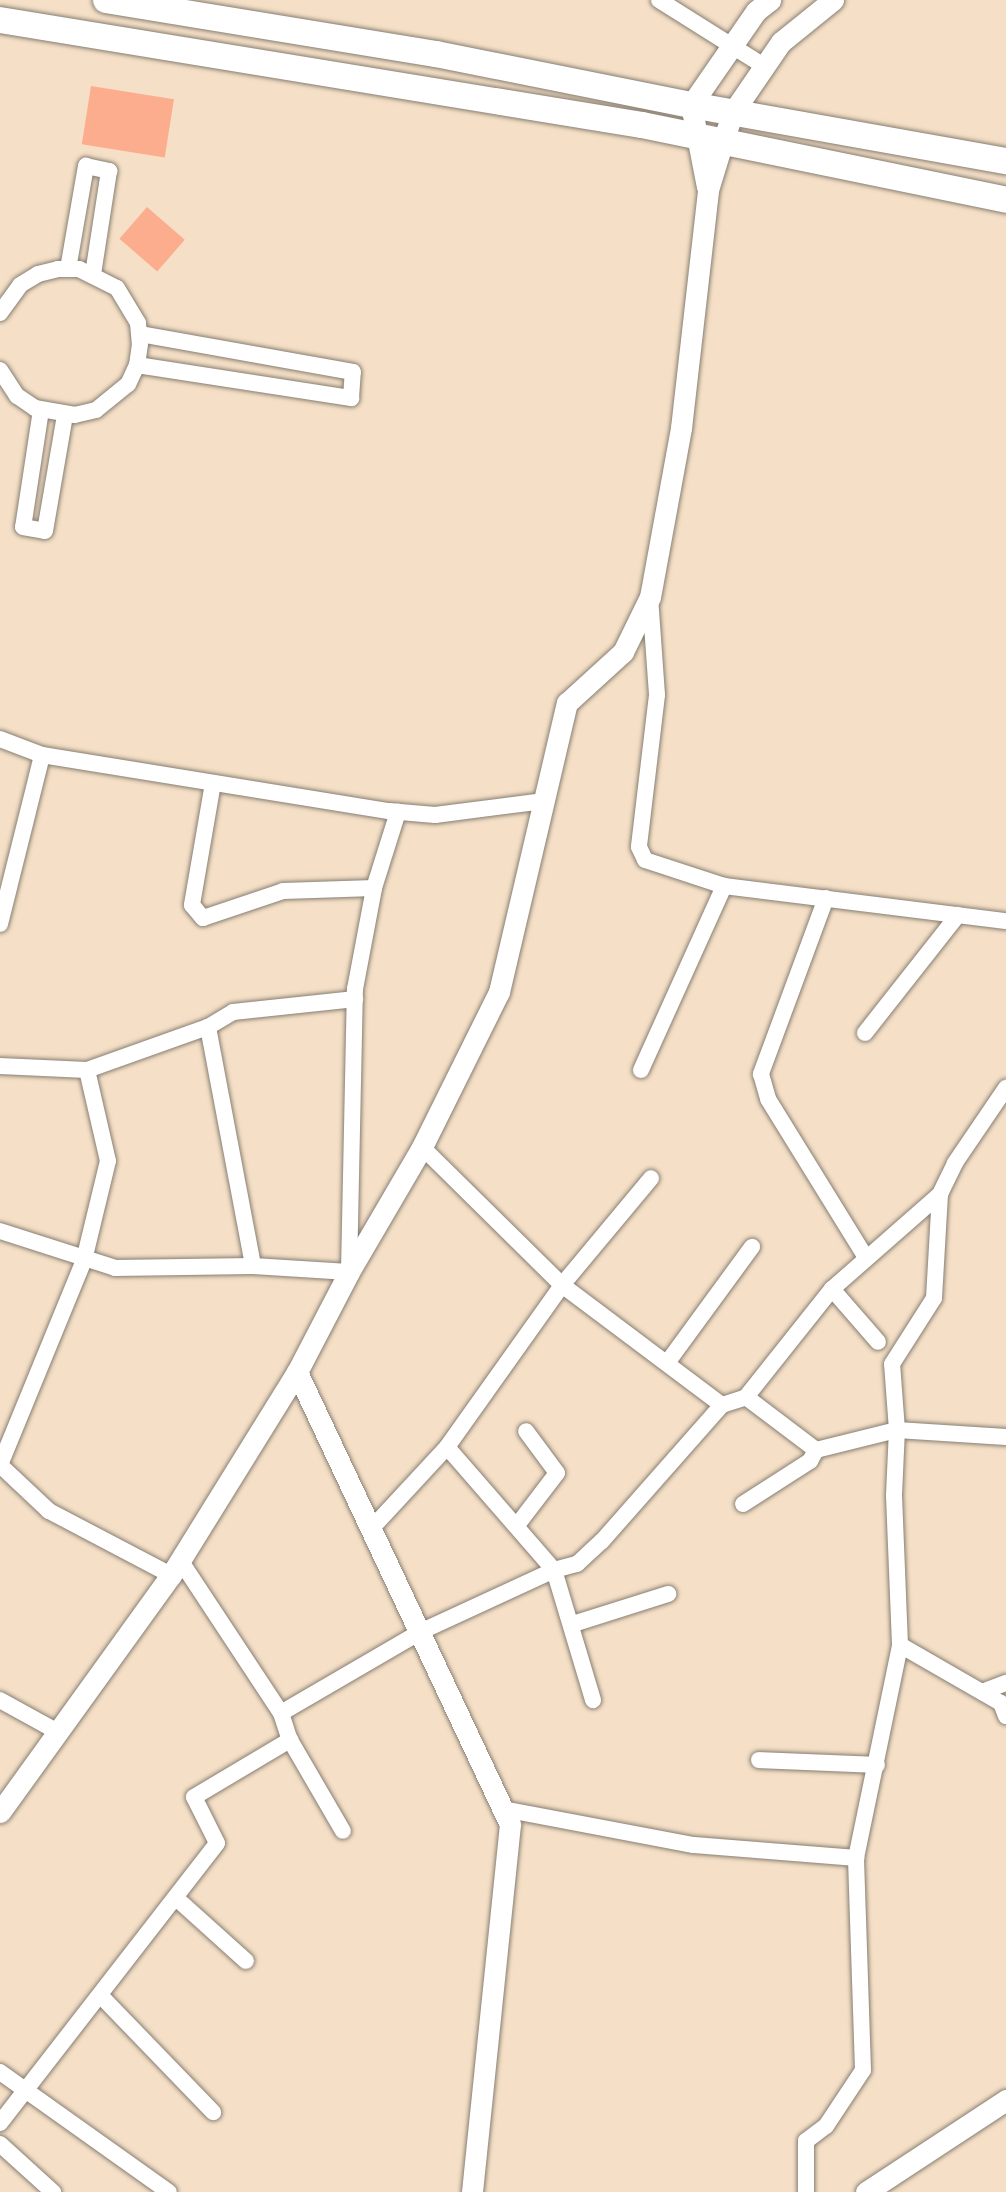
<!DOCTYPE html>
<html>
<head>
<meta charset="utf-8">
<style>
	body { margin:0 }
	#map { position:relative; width:1006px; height:2192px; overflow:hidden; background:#f5e0c7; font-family:Alegreya,serif }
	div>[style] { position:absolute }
	.building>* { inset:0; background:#fcad8e; transform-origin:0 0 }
	.roads { filter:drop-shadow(0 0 2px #887e72) drop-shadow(0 0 2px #887e72) }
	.minor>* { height:16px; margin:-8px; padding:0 8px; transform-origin:8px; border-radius:8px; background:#fff }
	.tertiary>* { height:21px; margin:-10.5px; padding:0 10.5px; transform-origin:10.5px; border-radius:10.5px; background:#fff }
	.primary>* { height:26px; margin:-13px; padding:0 13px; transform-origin:13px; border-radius:13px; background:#fff }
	span { translate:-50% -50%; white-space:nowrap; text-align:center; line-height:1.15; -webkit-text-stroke:4.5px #f7f3e8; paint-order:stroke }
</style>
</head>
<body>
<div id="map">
	<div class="building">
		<i style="left:91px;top:86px;width:84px;height:59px;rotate:9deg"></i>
		<i style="left:147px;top:207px;width:50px;height:42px;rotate:41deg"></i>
	</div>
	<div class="roads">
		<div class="minor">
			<i style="left:659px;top:0;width:124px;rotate:32.2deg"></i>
			<i style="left:68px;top:269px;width:105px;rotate:-80.1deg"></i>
			<i style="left:86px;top:166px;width:24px;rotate:12deg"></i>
			<i style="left:109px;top:171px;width:104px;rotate:98.8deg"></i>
			<i style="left:0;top:313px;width:34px;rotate:-54deg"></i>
			<i style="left:20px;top:285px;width:21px;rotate:-31deg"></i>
			<i style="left:38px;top:274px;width:21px;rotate:-14deg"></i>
			<i style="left:58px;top:269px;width:21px"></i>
			<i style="left:79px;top:269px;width:42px;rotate:26.6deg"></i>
			<i style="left:117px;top:288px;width:41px;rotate:59deg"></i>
			<i style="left:138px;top:323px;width:21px;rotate:85deg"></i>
			<i style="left:140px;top:344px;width:21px;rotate:98deg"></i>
			<i style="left:137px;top:365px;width:21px;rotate:115deg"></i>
			<i style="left:128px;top:384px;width:41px;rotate:140.9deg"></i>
			<i style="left:96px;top:410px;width:22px;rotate:167deg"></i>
			<i style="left:75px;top:415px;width:41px;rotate:-170.1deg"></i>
			<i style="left:35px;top:408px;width:22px;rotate:-146deg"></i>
			<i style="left:17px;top:396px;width:31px;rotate:-123deg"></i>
			<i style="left:137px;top:365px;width:217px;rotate:8.8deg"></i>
			<i style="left:351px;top:398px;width:26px;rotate:-86deg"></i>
			<i style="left:353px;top:372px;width:217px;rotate:-169.9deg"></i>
			<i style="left:41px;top:410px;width:118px;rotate:98.7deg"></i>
			<i style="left:23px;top:527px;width:22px;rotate:10deg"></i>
			<i style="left:45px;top:531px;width:118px;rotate:-80.2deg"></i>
			<i style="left:650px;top:597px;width:98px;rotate:85.9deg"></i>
			<i style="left:657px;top:695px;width:153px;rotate:96.8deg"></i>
			<i style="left:639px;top:847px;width:14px;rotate:65deg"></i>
			<i style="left:645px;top:860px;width:83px;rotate:18.2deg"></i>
			<i style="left:724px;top:886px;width:284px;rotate:7.1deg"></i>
			<i style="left:0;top:739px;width:45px;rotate:20.9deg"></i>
			<i style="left:42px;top:755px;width:351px;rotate:9.2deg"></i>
			<i style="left:389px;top:811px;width:46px;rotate:5deg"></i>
			<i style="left:435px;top:815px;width:110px;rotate:-7.3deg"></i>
			<i style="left:213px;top:783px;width:124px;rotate:99.8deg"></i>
			<i style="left:192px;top:905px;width:17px;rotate:50deg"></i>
			<i style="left:203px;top:918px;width:84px;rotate:-18.6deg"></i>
			<i style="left:283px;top:891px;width:91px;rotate:-1.9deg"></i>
			<i style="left:826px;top:898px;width:188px;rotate:110.3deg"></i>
			<i style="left:761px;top:1074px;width:26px;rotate:74deg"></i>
			<i style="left:768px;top:1099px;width:185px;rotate:58.3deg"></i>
			<i style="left:0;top:924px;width:174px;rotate:-76deg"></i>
			<i style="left:208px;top:1027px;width:243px;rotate:79.3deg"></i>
			<i style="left:865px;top:1033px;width:150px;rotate:-51.8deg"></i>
			<i style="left:0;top:1066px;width:87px;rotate:2.6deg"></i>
			<i style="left:87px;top:1070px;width:128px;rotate:-19.6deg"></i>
			<i style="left:208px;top:1027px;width:29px;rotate:-31deg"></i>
			<i style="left:233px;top:1012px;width:123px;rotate:-6.1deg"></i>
			<i style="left:641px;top:1070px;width:202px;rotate:-65.7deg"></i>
			<i style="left:422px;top:1147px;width:197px;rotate:44.6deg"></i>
			<i style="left:562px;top:1285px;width:200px;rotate:36.9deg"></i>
			<i style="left:722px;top:1405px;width:25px;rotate:-18deg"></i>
			<i style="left:746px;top:1397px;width:88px;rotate:37.1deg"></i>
			<i style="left:816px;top:1450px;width:83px;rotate:-13.9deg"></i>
			<i style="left:897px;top:1430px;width:109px;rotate:3.7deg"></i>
			<i style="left:0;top:1231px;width:121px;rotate:17.8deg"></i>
			<i style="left:115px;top:1268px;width:138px;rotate:-0.8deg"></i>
			<i style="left:253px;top:1266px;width:96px;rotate:3.6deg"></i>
			<i style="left:349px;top:1272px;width:283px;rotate:-88.8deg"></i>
			<i style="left:355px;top:989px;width:103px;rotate:-79.3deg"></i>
			<i style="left:374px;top:888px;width:80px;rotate:-72.5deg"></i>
			<i style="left:832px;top:1289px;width:70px;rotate:49deg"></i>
			<i style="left:667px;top:1363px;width:144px;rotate:-53.8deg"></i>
			<i style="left:746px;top:1397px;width:138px;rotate:-51.5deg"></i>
			<i style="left:832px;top:1289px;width:144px;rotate:-41.3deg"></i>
			<i style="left:447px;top:1447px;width:163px;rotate:49deg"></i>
			<i style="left:554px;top:1570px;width:136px;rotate:73.3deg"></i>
			<i style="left:0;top:1465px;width:222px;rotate:-67.7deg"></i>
			<i style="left:84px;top:1260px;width:102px;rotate:-76.4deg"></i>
			<i style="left:108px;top:1161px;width:93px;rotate:-103deg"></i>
			<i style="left:0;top:1465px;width:67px;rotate:43.2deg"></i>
			<i style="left:49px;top:1511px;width:138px;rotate:27.7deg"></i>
			<i style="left:743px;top:1504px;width:80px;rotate:-32.7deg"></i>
			<i style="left:810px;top:1461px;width:13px;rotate:-61deg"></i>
			<i style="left:518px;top:1524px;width:64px;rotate:-52.6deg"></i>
			<i style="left:557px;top:1473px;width:52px;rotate:-126.4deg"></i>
			<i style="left:371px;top:1529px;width:112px;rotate:-47.2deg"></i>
			<i style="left:447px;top:1447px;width:199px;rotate:-54.6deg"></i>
			<i style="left:562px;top:1285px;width:139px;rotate:-50.2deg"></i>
			<i style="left:180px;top:1560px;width:183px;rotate:56.6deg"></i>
			<i style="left:281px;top:1713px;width:28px;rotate:72deg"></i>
			<i style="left:290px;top:1740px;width:105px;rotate:59.8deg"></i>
			<i style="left:573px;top:1624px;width:100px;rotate:-17.5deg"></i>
			<i style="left:900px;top:1645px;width:116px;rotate:29.9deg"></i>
			<i style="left:1001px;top:1703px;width:14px;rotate:69deg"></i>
			<i style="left:982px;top:1692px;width:26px;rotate:-21deg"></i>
			<i style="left:0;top:1700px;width:66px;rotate:28.9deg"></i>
			<i style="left:281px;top:1713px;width:161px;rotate:-30.2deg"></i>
			<i style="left:420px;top:1632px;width:148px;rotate:-24.8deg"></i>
			<i style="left:554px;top:1570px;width:24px;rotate:-15deg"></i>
			<i style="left:577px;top:1564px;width:34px;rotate:-43deg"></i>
			<i style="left:602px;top:1541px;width:181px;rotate:-48.6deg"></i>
			<i style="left:759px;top:1760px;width:118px;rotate:2.4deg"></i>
			<i style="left:503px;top:1809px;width:194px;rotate:10.7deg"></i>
			<i style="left:694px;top:1845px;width:163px;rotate:4.6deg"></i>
			<i style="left:176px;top:1898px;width:94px;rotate:42deg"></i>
			<i style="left:100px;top:1995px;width:163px;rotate:46deg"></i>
			<i style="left:0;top:2072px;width:207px;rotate:35.4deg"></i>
			<i style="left:0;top:2123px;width:354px;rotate:-52.2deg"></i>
			<i style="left:217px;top:1843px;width:51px;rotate:-116.6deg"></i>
			<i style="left:194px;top:1797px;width:112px;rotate:-30.7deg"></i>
			<i style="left:0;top:2144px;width:72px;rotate:42.2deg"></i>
			<i style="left:806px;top:2192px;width:51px;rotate:-90deg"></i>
			<i style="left:806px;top:2141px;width:25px;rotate:-37deg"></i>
			<i style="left:826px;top:2126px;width:67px;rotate:-56.5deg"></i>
			<i style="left:863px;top:2070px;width:212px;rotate:-91.9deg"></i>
			<i style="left:856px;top:1858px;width:217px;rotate:-78.3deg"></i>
			<i style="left:900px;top:1645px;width:150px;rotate:-92.3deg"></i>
			<i style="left:894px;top:1495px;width:65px;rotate:-87.4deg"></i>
			<i style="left:897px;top:1430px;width:66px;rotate:-94.3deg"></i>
			<i style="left:892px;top:1364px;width:78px;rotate:-57.5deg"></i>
			<i style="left:934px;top:1298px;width:104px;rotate:-86.7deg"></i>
			<i style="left:940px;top:1194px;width:34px;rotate:-64deg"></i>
			<i style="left:955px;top:1163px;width:91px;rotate:-55.8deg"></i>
		</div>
		<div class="tertiary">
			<i style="left:707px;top:187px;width:84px;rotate:-101deg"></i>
			<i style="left:691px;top:105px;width:114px;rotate:-55.3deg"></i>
			<i style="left:756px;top:11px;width:18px;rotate:-38deg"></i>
			<i style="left:297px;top:1372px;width:500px;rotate:64.8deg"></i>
			<i style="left:510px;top:1824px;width:370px;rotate:95.9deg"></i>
			<i style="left:0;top:1812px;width:292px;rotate:-54.2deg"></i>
			<i style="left:171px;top:1575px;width:239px;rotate:-58.2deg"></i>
			<i style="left:297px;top:1372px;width:113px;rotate:-62.5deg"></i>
			<i style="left:349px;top:1272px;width:145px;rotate:-59.7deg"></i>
			<i style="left:422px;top:1147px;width:173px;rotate:-63.6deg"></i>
			<i style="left:499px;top:992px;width:297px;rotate:-76.8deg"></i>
			<i style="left:567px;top:703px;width:76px;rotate:-42.3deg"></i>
			<i style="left:623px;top:652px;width:61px;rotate:-63.9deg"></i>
			<i style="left:650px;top:597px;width:172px;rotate:-79.6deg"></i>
			<i style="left:681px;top:428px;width:240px;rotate:-83.5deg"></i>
			<i style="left:708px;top:190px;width:51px;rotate:-73deg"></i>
			<i style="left:723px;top:141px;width:31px;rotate:-71deg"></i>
			<i style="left:733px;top:112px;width:85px;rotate:-55.6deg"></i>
			<i style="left:781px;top:42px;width:67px;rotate:-38.9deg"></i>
			<i style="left:866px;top:2192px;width:168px;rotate:-33.3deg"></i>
		</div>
		<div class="primary">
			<i style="left:106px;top:0;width:334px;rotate:9.3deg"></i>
			<i style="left:436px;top:54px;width:260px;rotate:11.3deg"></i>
			<i style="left:691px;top:105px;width:320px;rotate:10.1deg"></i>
			<i style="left:0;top:20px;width:651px;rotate:9.29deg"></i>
			<i style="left:642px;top:125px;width:372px;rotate:11.6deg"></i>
		</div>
	</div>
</div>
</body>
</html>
